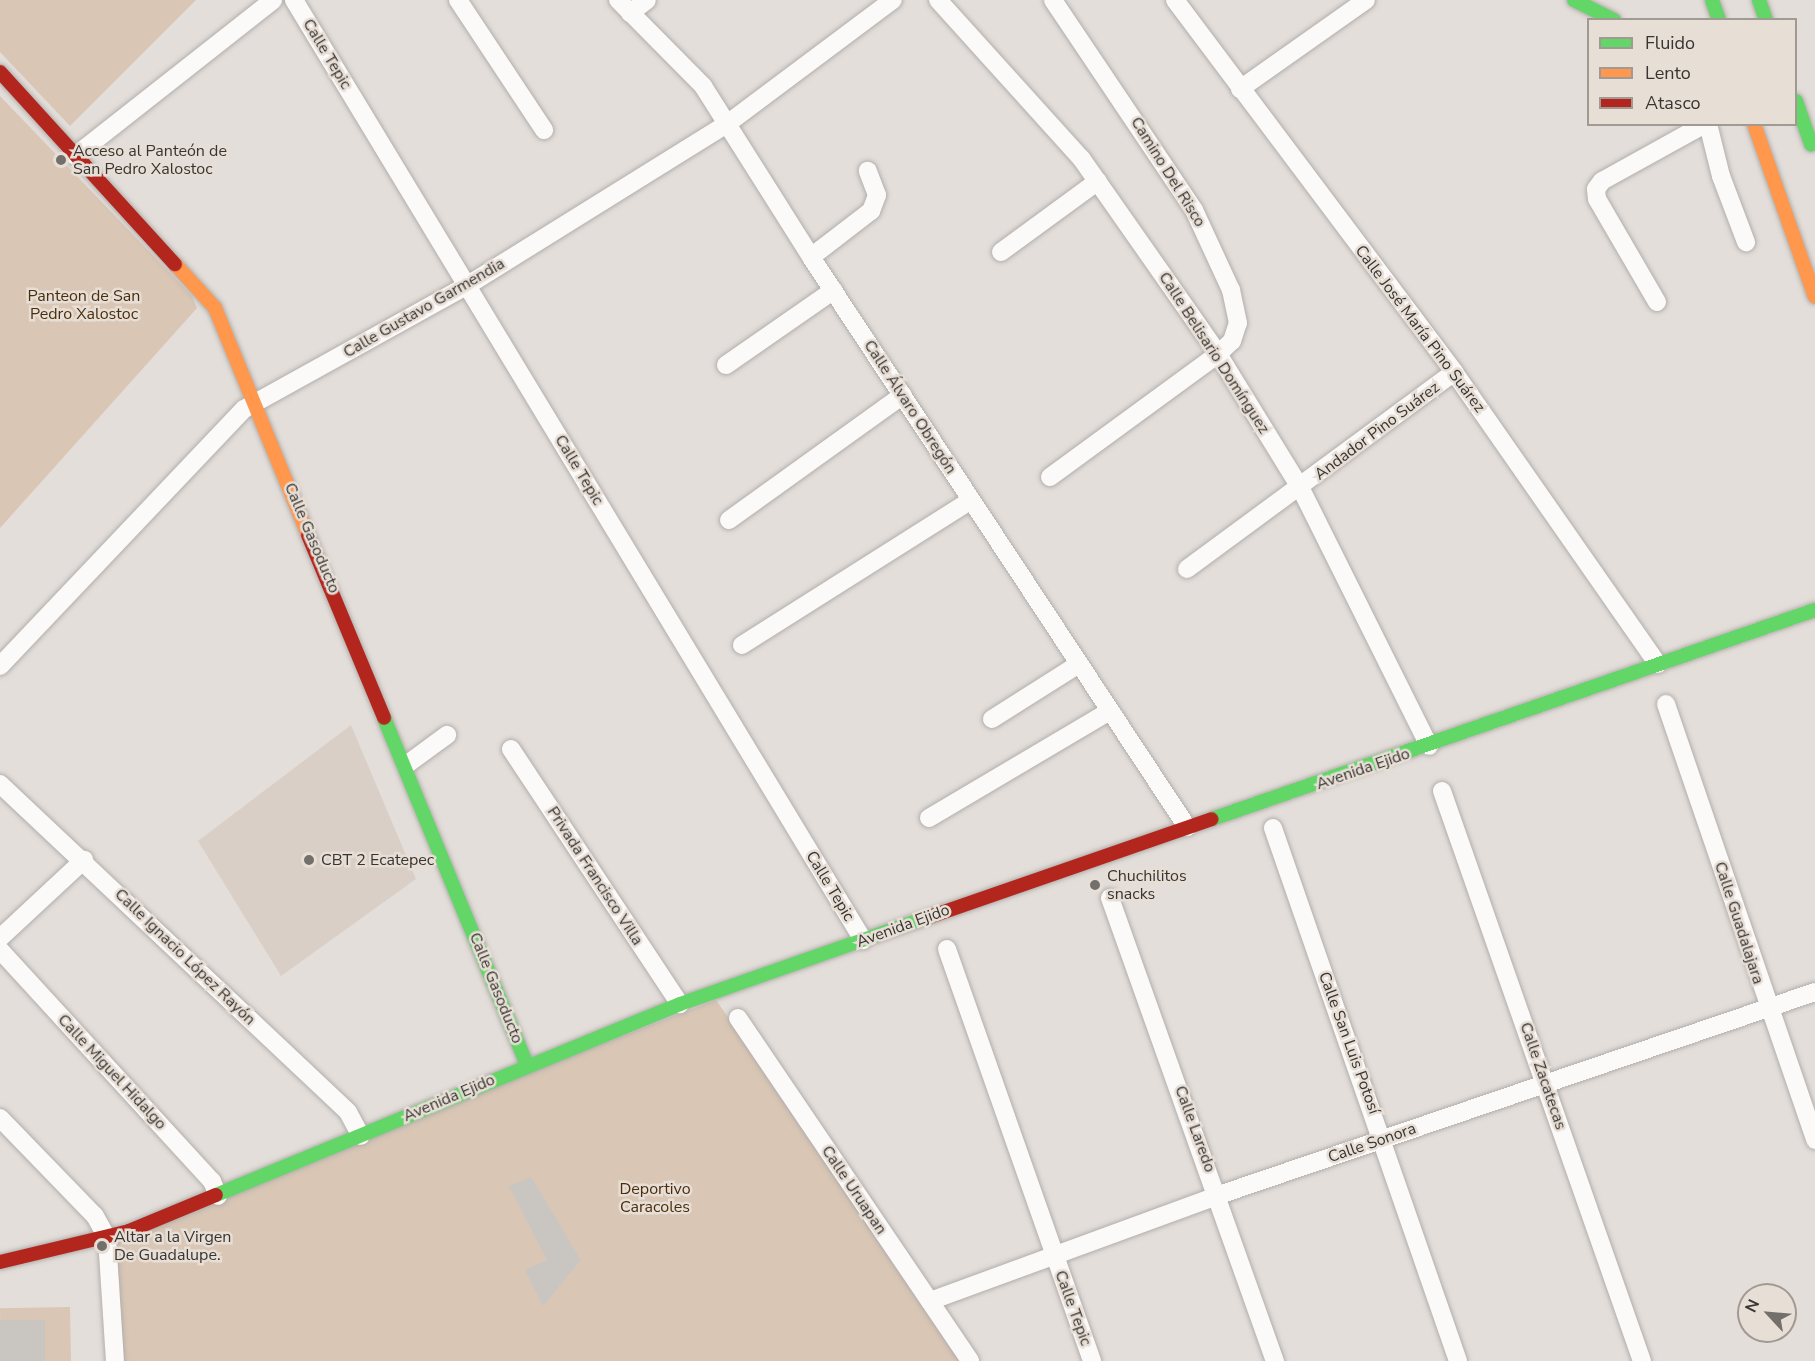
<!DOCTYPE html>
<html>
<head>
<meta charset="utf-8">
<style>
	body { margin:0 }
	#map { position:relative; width:1815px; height:1361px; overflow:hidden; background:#e3deda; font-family:"Nunito Sans",sans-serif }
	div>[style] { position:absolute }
	.built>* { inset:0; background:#d9cfc6 }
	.green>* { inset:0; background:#d9c6b5; transform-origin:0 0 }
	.building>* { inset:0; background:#c9c6c2; transform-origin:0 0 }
	.roads { filter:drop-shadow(0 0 2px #b2aeab) drop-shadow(0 0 2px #b2aeab) }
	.street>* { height:18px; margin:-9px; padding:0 9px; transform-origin:9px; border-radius:9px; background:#fbfaf9 }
	.fast>* { height:14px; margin:-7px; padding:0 7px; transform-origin:7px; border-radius:7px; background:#63d668 }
	.slow>* { height:14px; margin:-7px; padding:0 7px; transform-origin:7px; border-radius:7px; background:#ff974d }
	.jam>* { height:14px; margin:-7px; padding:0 7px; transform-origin:7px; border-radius:7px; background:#b3261e }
	.bridges { filter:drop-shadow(0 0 2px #b2aeab) drop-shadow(0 0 2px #b2aeab) }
	.fast-bridge>* { height:14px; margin:-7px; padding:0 7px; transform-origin:7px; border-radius:7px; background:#63d668 }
	.dots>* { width:16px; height:16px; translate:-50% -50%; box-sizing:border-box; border:3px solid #e7ded6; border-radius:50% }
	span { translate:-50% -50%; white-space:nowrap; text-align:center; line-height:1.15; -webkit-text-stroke:5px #e7ded6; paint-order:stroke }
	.street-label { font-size:16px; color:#373431 }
	.poi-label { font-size:16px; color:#373431 }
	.left { translate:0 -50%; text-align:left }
	.park-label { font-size:16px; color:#4a2e0c }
	.legend { position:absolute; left:1587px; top:18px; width:210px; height:108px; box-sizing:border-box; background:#e7ded6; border:2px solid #a19a94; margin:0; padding:8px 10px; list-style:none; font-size:18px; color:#373431 }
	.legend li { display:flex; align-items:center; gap:12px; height:30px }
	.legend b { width:30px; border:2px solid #a19a94 }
	.north { position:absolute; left:1737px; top:1283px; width:60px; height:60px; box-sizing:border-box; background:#e7ded6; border:2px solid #a19a94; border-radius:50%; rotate:296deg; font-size:16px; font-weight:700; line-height:24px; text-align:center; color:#373431 }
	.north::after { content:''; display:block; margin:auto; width:21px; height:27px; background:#73706c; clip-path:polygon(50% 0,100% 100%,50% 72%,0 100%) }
</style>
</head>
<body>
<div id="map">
	<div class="built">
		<i style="clip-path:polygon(351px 725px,416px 879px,281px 976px,198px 841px)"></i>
	</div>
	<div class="green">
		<i style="clip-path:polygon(0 0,196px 0,70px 126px,0 52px)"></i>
		<i style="clip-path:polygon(0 96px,192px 296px,197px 308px,0 528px)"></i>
		<i style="clip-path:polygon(716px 1000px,971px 1361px,120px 1361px,114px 1232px)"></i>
		<i style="left:70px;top:1307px;width:54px;height:70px;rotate:89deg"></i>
	</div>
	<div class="building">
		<i style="clip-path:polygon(531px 1177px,581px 1260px,543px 1306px,525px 1270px,547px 1260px,509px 1186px)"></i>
		<i style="left:0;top:1320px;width:45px;height:41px"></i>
	</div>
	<div class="roads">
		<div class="street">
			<i style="left:294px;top:0;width:1099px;rotate:58.81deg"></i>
			<i style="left:458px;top:0;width:156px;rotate:56.5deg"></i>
			<i style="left:618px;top:0;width:121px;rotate:45.3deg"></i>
			<i style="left:703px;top:86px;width:202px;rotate:57.7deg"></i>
			<i style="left:811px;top:257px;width:683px;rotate:56.59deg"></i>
			<i style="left:938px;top:0;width:213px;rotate:47.9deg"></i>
			<i style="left:1081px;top:158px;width:239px;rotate:55deg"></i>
			<i style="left:1218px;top:354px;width:158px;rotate:58.4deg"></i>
			<i style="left:1301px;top:489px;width:287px;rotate:63.5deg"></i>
			<i style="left:1175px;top:0;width:465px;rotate:53.1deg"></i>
			<i style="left:1454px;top:372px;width:356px;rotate:55.1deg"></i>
			<i style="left:630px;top:13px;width:21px;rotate:-37deg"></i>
			<i style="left:1240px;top:89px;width:154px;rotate:-35.2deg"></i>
			<i style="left:1708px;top:124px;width:54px;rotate:76deg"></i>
			<i style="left:1721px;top:176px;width:71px;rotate:69.3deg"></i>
			<i style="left:75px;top:156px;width:252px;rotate:-38.2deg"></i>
			<i style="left:1001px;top:252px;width:120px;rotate:-36.2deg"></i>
			<i style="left:811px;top:257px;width:76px;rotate:-37.5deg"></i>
			<i style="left:871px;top:211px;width:17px;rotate:-69deg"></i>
			<i style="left:877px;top:195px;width:26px;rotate:-111deg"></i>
			<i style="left:1657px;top:302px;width:119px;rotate:-120.2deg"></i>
			<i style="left:1597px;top:199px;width:10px;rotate:-96deg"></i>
			<i style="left:1596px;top:189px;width:10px;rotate:-53deg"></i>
			<i style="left:1602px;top:181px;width:118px;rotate:-29deg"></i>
			<i style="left:726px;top:365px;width:131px;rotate:-34.8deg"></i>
			<i style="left:1050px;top:477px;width:208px;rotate:-36.2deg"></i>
			<i style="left:1218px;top:354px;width:19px;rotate:-43deg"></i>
			<i style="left:1232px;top:341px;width:19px;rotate:-72deg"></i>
			<i style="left:1238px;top:323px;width:34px;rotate:-102deg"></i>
			<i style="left:1231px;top:290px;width:88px;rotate:-114.8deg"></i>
			<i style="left:1194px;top:210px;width:253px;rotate:-123.9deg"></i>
			<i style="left:729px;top:520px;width:214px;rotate:-35.7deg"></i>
			<i style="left:1187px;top:569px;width:332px;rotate:-36.4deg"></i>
			<i style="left:742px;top:645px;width:271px;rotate:-32.3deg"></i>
			<i style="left:0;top:666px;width:354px;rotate:-46.5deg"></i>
			<i style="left:244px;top:409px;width:256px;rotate:-29deg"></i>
			<i style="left:468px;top:285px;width:305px;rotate:-31.9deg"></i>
			<i style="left:727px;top:124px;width:207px;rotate:-36.8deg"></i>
			<i style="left:1666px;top:704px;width:461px;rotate:71.1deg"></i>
			<i style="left:992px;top:719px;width:103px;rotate:-32.3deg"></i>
			<i style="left:511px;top:749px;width:306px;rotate:56.5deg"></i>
			<i style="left:406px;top:765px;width:51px;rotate:-36.2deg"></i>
			<i style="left:0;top:784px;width:478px;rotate:43.3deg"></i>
			<i style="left:348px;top:1112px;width:27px;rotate:62deg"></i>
			<i style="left:1442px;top:791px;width:604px;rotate:70.67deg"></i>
			<i style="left:929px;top:818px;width:210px;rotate:-30.6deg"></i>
			<i style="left:1273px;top:828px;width:564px;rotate:70.86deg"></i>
			<i style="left:1110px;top:898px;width:492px;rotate:70.4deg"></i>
			<i style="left:0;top:938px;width:115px;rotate:-42.9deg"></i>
			<i style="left:947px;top:949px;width:437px;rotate:70.6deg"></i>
			<i style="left:0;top:950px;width:314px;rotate:47.5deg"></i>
			<i style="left:212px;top:1181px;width:16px;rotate:68deg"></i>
			<i style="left:738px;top:1018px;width:414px;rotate:55.9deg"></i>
			<i style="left:0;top:1118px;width:136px;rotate:45.9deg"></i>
			<i style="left:95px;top:1216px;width:25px;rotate:61deg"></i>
			<i style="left:107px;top:1238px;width:123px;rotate:86.3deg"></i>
			<i style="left:930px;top:1301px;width:308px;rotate:-20.1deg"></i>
			<i style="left:1219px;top:1195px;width:630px;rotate:-18.81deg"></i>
		</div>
		<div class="fast">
			<i style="left:1574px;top:0;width:45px;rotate:26.6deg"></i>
			<i style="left:1712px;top:0;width:21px;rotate:71deg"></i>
			<i style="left:1759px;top:0;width:21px;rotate:71deg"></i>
			<i style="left:384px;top:718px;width:375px;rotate:67.6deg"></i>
			<i style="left:1212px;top:819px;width:638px;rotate:-19.12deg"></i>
			<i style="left:216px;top:1195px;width:502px;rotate:-22.37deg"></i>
			<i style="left:680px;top:1004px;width:264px;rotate:-19.3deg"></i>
		</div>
		<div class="slow">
			<i style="left:1754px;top:124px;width:183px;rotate:70.6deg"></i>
			<i style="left:175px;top:264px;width:59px;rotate:47.7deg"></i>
			<i style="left:215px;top:308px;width:245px;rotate:67.7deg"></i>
		</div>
		<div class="jam">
			<i style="left:0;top:72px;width:260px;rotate:47.7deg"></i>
			<i style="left:308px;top:535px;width:198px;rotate:67.4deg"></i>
			<i style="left:929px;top:917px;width:299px;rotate:-19.1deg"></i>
			<i style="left:0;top:1262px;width:133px;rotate:-13.5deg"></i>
			<i style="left:129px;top:1231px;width:94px;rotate:-22.5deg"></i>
		</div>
	</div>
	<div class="bridges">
		<div class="fast-bridge">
			<i style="left:1796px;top:101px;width:46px;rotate:70.8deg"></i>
		</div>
	</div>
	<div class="dots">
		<i style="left:61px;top:160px;background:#73706c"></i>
		<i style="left:309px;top:860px;background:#73706c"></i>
		<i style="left:1095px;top:885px;background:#73706c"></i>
		<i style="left:102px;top:1246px;background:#73706c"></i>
	</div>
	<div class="street-label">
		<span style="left:327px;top:54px;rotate:59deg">Calle Tepic</span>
		<span style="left:1168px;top:172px;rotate:58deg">Camino Del Risco</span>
		<span style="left:424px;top:308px;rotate:-30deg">Calle Gustavo Garmendia</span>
		<span style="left:1420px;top:329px;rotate:53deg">Calle José María Pino Suárez</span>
		<span style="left:1214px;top:353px;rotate:57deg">Calle Belisario Domínguez</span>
		<span style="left:910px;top:407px;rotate:57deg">Calle Álvaro Obregón</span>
		<span style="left:1377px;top:431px;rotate:-37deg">Andador Pino Suárez</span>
		<span style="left:579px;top:470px;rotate:59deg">Calle Tepic</span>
		<span style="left:312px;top:538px;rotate:67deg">Calle Gasoducto</span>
		<span style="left:1363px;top:769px;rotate:-19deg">Avenida Ejido</span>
		<span style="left:595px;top:876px;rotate:57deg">Privada Francisco Villa</span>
		<span style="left:830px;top:886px;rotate:59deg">Calle Tepic</span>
		<span style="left:1739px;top:923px;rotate:72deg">Calle Guadalajara</span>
		<span style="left:903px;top:926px;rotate:-20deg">Avenida Ejido</span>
		<span style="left:185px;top:957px;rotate:44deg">Calle Ignacio López Rayón</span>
		<span style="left:496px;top:988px;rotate:68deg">Calle Gasoducto</span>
		<span style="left:1349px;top:1043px;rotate:70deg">Calle San Luis Potosí</span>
		<span style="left:112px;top:1072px;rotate:47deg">Calle Miguel Hidalgo</span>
		<span style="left:1543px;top:1076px;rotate:71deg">Calle Zacatecas</span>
		<span style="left:449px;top:1098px;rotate:-23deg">Avenida Ejido</span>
		<span style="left:1195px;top:1129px;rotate:70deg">Calle Laredo</span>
		<span style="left:1372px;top:1143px;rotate:-19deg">Calle Sonora</span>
		<span style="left:854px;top:1190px;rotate:56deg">Calle Uruapan</span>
		<span style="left:1073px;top:1308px;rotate:70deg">Calle Tepic</span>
	</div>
	<div class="poi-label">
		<span class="left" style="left:73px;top:160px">Acceso al Panteón de<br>San Pedro Xalostoc</span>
		<span class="left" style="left:321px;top:860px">CBT 2 Ecatepec</span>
		<span class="left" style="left:1107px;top:885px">Chuchilitos<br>snacks</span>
		<span class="left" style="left:114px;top:1246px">Altar a la Virgen<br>De Guadalupe.</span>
	</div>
	<div class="park-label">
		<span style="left:84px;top:305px">Panteon de San<br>Pedro Xalostoc</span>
		<span style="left:655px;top:1198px">Deportivo<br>Caracoles</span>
	</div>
	<ul class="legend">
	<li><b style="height:8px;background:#63d668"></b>Fluido</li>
	<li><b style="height:8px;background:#ff974d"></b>Lento</li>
	<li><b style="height:8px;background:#b3261e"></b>Atasco</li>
	</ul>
	<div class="north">N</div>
</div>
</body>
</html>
